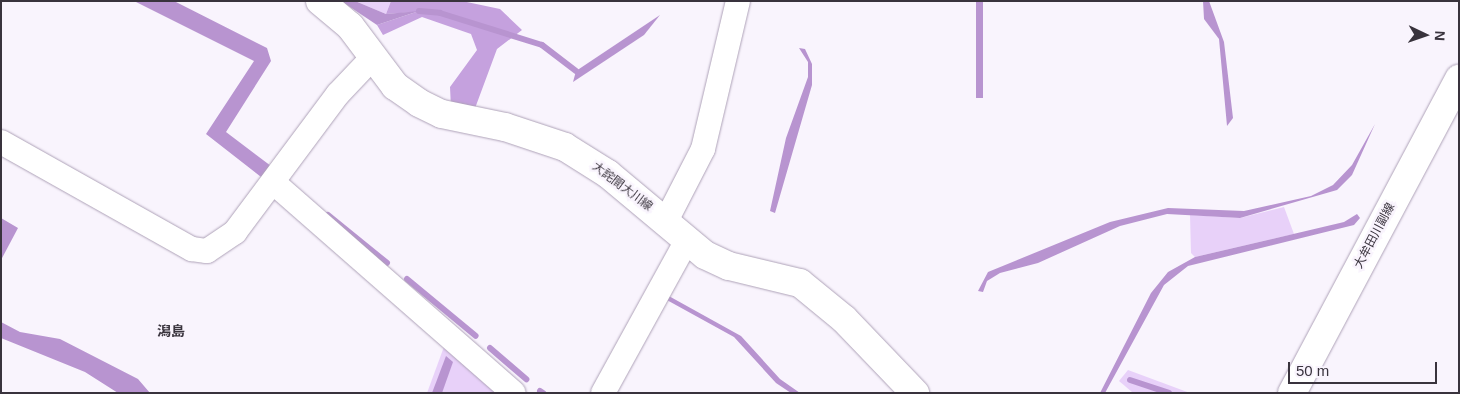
<!DOCTYPE html>
<html>
<head>
<meta charset="utf-8">
<style>
	body { margin:0 }
	#map { position:relative; width:1460px; height:394px; overflow:hidden; background:#f9f4fd; font-family:Arial,"Noto Sans JP",sans-serif }
	div>[style] { position:absolute }
	.green>* { inset:0; background:#e8d1f9 }
	.forest>* { inset:0; background:#c5a1de }
	.water>* { inset:0; background:#b894d0; transform-origin:0 0 }
	.stream>* { height:6px; margin:-3px; padding:0 3px; transform-origin:3px; border-radius:3px; background:#b894d0 }
	.roads { filter:drop-shadow(0 0 1px #aea2b8) drop-shadow(0 0 1px #aea2b8) }
	.minor>* { height:24px; margin:-12px; padding:0 12px; transform-origin:12px; border-radius:12px; background:#fff }
	.major>* { height:28px; margin:-14px; padding:0 14px; transform-origin:14px; border-radius:14px; background:#fff }
	span { translate:-50% -50%; white-space:nowrap; text-align:center; line-height:1.15; -webkit-text-stroke:5px #f9f4fd; paint-order:stroke }
	.street-label { font-size:12px; color:#39333d }
	.neighbourhood-label { font-size:14px; color:#39333d; font-weight:700 }
	.frame { position:absolute; inset:0; border:2px solid #39333d; pointer-events:none }
	.north { position:absolute; left:1400px; top:10px; width:50px; height:50px; -webkit-text-stroke:4px #f9f4fd; paint-order:stroke; rotate:93deg; font-size:14px; font-weight:700; line-height:20px; text-align:center; color:#39333d }
	.north::after { content:''; display:block; margin:auto; width:18px; height:22px; background:#39333d; clip-path:polygon(50% 0,100% 100%,50% 72%,0 100%) }
	.scale { position:absolute; left:1288px; top:362px; width:149px; height:22px; box-sizing:border-box; border:2px solid #39333d; border-top:0; padding-left:6px; font-size:15px; line-height:18px; white-space:nowrap; color:#39333d; -webkit-text-stroke:4px #f9f4fd; paint-order:stroke }
</style>
</head>
<body>
<div id="map">
	<div class="green">
		<i style="clip-path:polygon(355px 1px,391px 1px,386px 14px)"></i>
		<i style="clip-path:polygon(1284px 207px,1294px 234px,1195px 257px,1191px 253px,1190px 215px,1240px 218px)"></i>
		<i style="clip-path:polygon(445px 344px,498px 393px,427px 393px)"></i>
		<i style="clip-path:polygon(1128px 370px,1190px 393px,1132px 392px,1119px 381px)"></i>
	</div>
	<div class="forest">
		<i style="clip-path:polygon(391px 1px,462px 1px,500px 9px,522px 30px,497px 49px,474px 111px,451px 108px,450px 87px,477px 50px,471px 34px,422px 17px,383px 35px,377px 25px,416px 12px,386px 14px)"></i>
	</div>
	<div class="water">
		<i style="clip-path:polygon(134px 1px,174px 1px,267px 48px,271px 61px,226px 132px,271px 166px,265px 180px,206px 134px,254px 61px)"></i>
		<i style="clip-path:polygon(341px 1px,355px 1px,386px 14px,419px 11px,377px 25px)"></i>
		<i style="left:976px;top:1px;width:7px;height:97px"></i>
		<i style="clip-path:polygon(1203px 1px,1209px 1px,1224px 42px,1233px 118px,1227px 126px,1219px 39px,1204px 19px)"></i>
		<i style="clip-path:polygon(660px 15px,644px 35px,573px 82px,576px 71px)"></i>
		<i style="clip-path:polygon(799px 48px,805px 49px,812px 64px,812px 85px,775px 213px,770px 211px,786px 138px,808px 77px,808px 62px)"></i>
		<i style="clip-path:polygon(1375px 124px,1352px 175px,1337px 190px,1240px 218px,1167px 214px,1120px 226px,1038px 263px,1000px 273px,987px 281px,983px 292px,978px 291px,988px 272px,1110px 222px,1168px 208px,1244px 211px,1311px 196px,1333px 185px,1352px 165px)"></i>
		<i style="clip-path:polygon(1357px 214px,1360px 218px,1354px 225px,1188px 266px,1164px 285px,1105px 393px,1100px 393px,1151px 293px,1168px 272px,1195px 257px,1344px 222px)"></i>
		<i style="clip-path:polygon(1px 218px,18px 228px,1px 260px,2px 234px)"></i>
		<i style="clip-path:polygon(667px 295px,741px 336px,780px 379px,800px 393px,791px 393px,776px 383px,734px 337px,665px 299px)"></i>
		<i style="clip-path:polygon(1px 322px,20px 332px,60px 339px,138px 379px,150px 393px,118px 393px,85px 372px,1px 338px)"></i>
		<i style="clip-path:polygon(446px 356px,453px 362px,442px 393px,432px 393px)"></i>
	</div>
	<div class="stream">
		<i style="left:419px;top:11px;width:21px;rotate:5deg"></i>
		<i style="left:440px;top:13px;width:107px;rotate:17.4deg"></i>
		<i style="left:542px;top:45px;width:43px;rotate:37.4deg"></i>
		<i style="left:328px;top:215px;width:76px;rotate:39.1deg"></i>
		<i style="left:407px;top:279px;width:89px;rotate:39.6deg"></i>
		<i style="left:490px;top:348px;width:48px;rotate:40.7deg"></i>
		<i style="left:1130px;top:380px;width:41px;rotate:18.4deg"></i>
		<i style="left:540px;top:391px;width:4px;rotate:34deg"></i>
	</div>
	<div class="roads">
		<div class="minor">
			<i style="left:1px;top:142px;width:219px;rotate:29.3deg"></i>
			<i style="left:192px;top:249px;width:15px;rotate:8deg"></i>
			<i style="left:207px;top:251px;width:34px;rotate:-34deg"></i>
			<i style="left:235px;top:232px;width:172px;rotate:-53.3deg"></i>
			<i style="left:338px;top:94px;width:50px;rotate:-46.6deg"></i>
			<i style="left:275px;top:184px;width:317px;rotate:41.2deg"></i>
			<i style="left:666px;top:221px;width:81px;rotate:-62.8deg"></i>
			<i style="left:703px;top:149px;width:152px;rotate:-76.7deg"></i>
			<i style="left:603px;top:393px;width:172px;rotate:-61.2deg"></i>
		</div>
		<div class="major">
			<i style="left:320px;top:1px;width:39px;rotate:40deg"></i>
			<i style="left:350px;top:26px;width:75px;rotate:53.1deg"></i>
			<i style="left:395px;top:86px;width:29px;rotate:35deg"></i>
			<i style="left:419px;top:103px;width:25px;rotate:26deg"></i>
			<i style="left:442px;top:114px;width:64px;rotate:11.7deg"></i>
			<i style="left:505px;top:127px;width:63px;rotate:18.4deg"></i>
			<i style="left:565px;top:147px;width:51px;rotate:32.1deg"></i>
			<i style="left:608px;top:174px;width:126px;rotate:39.9deg"></i>
			<i style="left:705px;top:255px;width:26px;rotate:25deg"></i>
			<i style="left:729px;top:266px;width:73px;rotate:13.5deg"></i>
			<i style="left:800px;top:283px;width:57px;rotate:39.3deg"></i>
			<i style="left:844px;top:319px;width:103px;rotate:46.2deg"></i>
			<i style="left:1292px;top:393px;width:356px;rotate:-62deg"></i>
		</div>
	</div>
	<div class="street-label">
		<span style="left:622px;top:187px;rotate:37deg">大詫間大川線</span>
		<span style="left:1375px;top:236px;rotate:-62deg">大牟田川副線</span>
	</div>
	<div class="neighbourhood-label">
		<span style="left:171px;top:331px">潟島</span>
	</div>
	<div class="frame"></div>
	<div class="north">N</div>
	<div class="scale">50 m</div>
</div>
</body>
</html>
